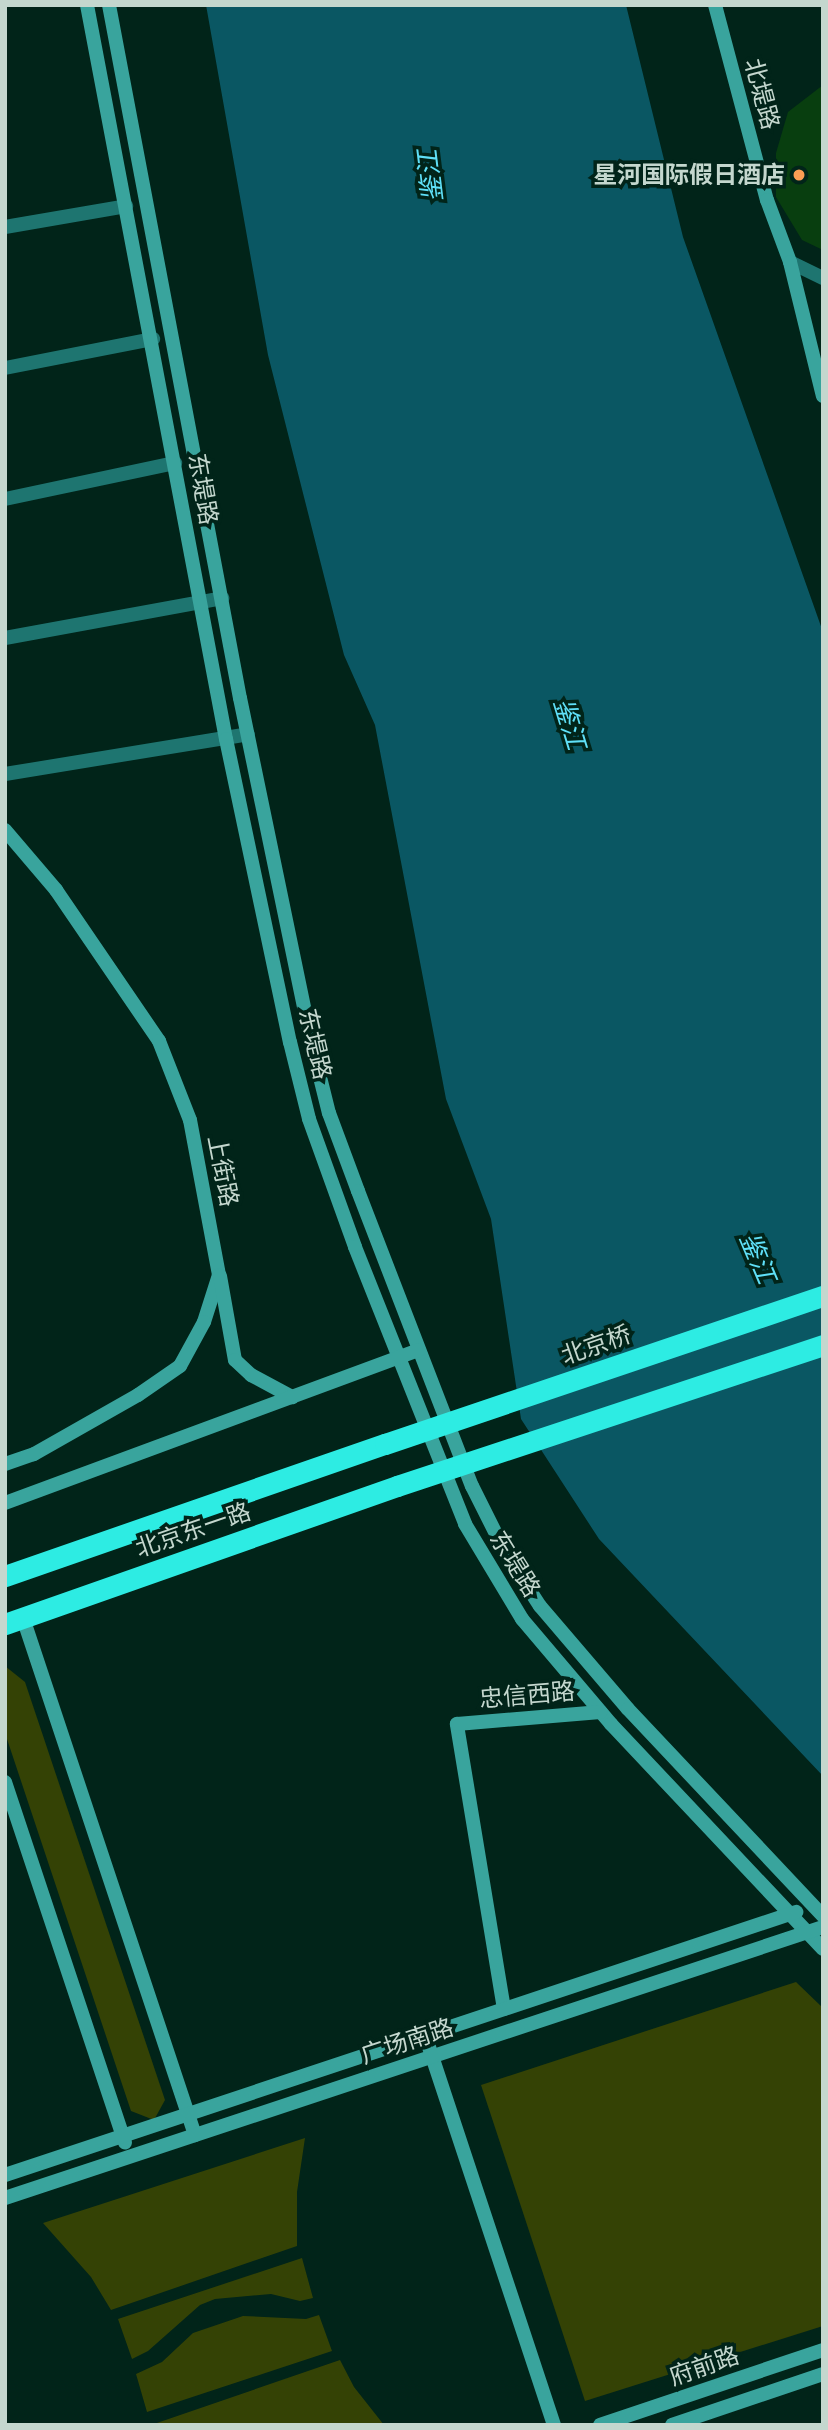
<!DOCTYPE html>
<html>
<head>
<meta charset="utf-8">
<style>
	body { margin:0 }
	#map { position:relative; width:828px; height:2430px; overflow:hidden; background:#012419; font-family:"Zilla Slab","Noto Sans SC",serif }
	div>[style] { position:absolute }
	.green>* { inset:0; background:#344205 }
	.water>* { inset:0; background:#0a5763 }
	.building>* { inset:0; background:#083e0f }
	.street>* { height:14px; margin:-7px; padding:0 7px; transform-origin:7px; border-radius:7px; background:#1e7570 }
	.secondary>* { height:14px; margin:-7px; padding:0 7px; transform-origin:7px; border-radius:7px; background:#39a49d }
	.highway>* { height:21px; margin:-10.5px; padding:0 10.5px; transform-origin:10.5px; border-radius:10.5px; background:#2dece3 }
	.highway-bridge>* { height:21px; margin:-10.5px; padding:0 10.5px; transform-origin:10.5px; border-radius:10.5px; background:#2dece3 }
	.dots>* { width:19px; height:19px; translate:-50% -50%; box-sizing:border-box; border:4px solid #012419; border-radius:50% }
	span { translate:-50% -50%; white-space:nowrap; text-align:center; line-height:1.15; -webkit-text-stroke:7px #012419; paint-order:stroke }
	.street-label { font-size:24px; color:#c4d7ce }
	.poi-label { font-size:24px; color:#c4d7ce; font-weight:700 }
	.right { translate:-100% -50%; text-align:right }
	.water-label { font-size:26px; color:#5fe0f8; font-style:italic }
	.frame { position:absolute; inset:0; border:7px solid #c4d7ce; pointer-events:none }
</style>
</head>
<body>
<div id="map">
	<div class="green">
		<i style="clip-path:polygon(5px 1666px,25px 1682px,165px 2100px,154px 2120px,131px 2111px,5px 1733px)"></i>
		<i style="clip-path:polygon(796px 1982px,823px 2008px,823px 2326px,585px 2401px,481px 2085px)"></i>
		<i style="clip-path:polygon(305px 2138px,297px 2192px,297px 2246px,111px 2310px,91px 2277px,43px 2223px)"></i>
		<i style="clip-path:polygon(302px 2258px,313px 2298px,300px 2301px,271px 2294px,215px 2299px,200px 2305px,148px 2351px,132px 2359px,118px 2319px)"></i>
		<i style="clip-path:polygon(319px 2315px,332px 2351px,147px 2412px,136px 2374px,162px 2362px,193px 2333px,243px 2316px,306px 2319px)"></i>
		<i style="clip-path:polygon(340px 2360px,354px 2387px,384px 2425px,151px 2425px)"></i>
	</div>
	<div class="water">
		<i style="clip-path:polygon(206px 5px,626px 5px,683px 237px,823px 632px,823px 1776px,599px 1539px,521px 1419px,491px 1219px,446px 1099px,375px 725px,344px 655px,268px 355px)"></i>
	</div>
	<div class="building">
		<i style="clip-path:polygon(823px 85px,823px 250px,802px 240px,776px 197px,776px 153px,788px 112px)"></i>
	</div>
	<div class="street">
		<i style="left:5px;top:227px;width:123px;rotate:-9.8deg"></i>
		<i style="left:790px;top:262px;width:37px;rotate:26deg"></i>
		<i style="left:5px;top:368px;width:151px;rotate:-11.1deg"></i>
		<i style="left:5px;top:499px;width:174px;rotate:-12deg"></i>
		<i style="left:5px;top:638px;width:221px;rotate:-10.4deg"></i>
		<i style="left:5px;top:774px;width:246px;rotate:-9.3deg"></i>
	</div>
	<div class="secondary">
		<i style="left:87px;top:5px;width:747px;rotate:79.28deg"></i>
		<i style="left:226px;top:739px;width:310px;rotate:78.1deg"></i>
		<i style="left:290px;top:1042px;width:79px;rotate:76.1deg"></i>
		<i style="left:309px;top:1119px;width:136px;rotate:70.2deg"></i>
		<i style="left:355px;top:1247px;width:298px;rotate:68.3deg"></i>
		<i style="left:465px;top:1524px;width:111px;rotate:59deg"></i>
		<i style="left:522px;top:1619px;width:138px;rotate:49.7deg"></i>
		<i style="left:611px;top:1724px;width:309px;rotate:46.7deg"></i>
		<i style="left:109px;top:5px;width:705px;rotate:79.3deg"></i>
		<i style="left:240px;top:698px;width:346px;rotate:78.3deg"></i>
		<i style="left:310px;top:1037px;width:78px;rotate:76deg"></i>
		<i style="left:329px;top:1113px;width:83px;rotate:69.6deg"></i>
		<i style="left:358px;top:1191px;width:316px;rotate:68.9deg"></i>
		<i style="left:472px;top:1486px;width:74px;rotate:63.4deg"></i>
		<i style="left:505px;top:1552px;width:64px;rotate:57.1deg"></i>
		<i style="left:540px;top:1606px;width:135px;rotate:49.5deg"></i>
		<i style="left:628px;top:1709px;width:284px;rotate:46.7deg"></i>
		<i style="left:715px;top:5px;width:202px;rotate:75.1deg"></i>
		<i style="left:767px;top:200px;width:66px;rotate:69.6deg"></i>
		<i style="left:790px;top:262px;width:138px;rotate:76.2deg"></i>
		<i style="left:5px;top:830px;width:79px;rotate:49.6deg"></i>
		<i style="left:56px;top:890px;width:183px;rotate:55.7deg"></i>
		<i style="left:159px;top:1041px;width:85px;rotate:68.6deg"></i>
		<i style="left:190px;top:1120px;width:158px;rotate:79.4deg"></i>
		<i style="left:219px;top:1275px;width:49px;rotate:107.7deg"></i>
		<i style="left:204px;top:1322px;width:50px;rotate:118.6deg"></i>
		<i style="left:180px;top:1366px;width:51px;rotate:145.4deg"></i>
		<i style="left:138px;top:1395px;width:120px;rotate:150.4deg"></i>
		<i style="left:34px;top:1454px;width:31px;rotate:161deg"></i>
		<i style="left:220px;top:1276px;width:85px;rotate:79.9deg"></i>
		<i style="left:235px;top:1360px;width:22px;rotate:43deg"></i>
		<i style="left:251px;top:1375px;width:47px;rotate:28.2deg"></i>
		<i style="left:5px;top:1503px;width:441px;rotate:-20.3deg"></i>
		<i style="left:23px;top:1618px;width:545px;rotate:71.6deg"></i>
		<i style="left:5px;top:1782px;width:380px;rotate:71.6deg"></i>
		<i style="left:504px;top:2009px;width:289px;rotate:-99.4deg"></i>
		<i style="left:457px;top:1724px;width:144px;rotate:-4.8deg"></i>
		<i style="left:425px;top:2035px;width:411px;rotate:71.7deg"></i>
		<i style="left:5px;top:2175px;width:834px;rotate:-18.39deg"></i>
		<i style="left:5px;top:2198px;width:862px;rotate:-18.33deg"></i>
		<i style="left:600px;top:2425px;width:235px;rotate:-18.6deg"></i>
		<i style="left:672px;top:2425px;width:159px;rotate:-18.7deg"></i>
	</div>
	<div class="highway">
		<i style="left:5px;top:1576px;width:402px;rotate:-19.2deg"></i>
		<i style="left:5px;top:1624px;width:416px;rotate:-19.4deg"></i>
	</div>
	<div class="highway-bridge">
		<i style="left:385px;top:1444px;width:462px;rotate:-18.7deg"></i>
		<i style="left:397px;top:1486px;width:449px;rotate:-18.3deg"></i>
	</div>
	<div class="dots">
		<i style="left:799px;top:175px;background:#fd9d54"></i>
	</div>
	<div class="street-label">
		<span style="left:762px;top:94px;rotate:75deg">北堤路</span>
		<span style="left:203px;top:489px;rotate:80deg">东堤路</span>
		<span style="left:315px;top:1044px;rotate:77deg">东堤路</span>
		<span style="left:223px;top:1171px;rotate:79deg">上街路</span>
		<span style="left:596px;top:1345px;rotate:-19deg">北京桥</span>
		<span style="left:193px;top:1530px;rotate:-19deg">北京东一路</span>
		<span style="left:515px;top:1564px;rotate:58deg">东堤路</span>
		<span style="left:527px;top:1695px;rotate:-5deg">忠信西路</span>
		<span style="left:407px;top:2041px;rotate:-18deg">广场南路</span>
		<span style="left:704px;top:2366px;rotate:-19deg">府前路</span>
	</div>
	<div class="poi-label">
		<span class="right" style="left:785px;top:175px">星河国际假日酒店</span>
	</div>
	<div class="water-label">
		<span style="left:431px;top:176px;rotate:-97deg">鉴江</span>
		<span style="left:569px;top:724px;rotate:73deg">鉴江</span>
		<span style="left:757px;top:1258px;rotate:67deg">鉴江</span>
	</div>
	<div class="frame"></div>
</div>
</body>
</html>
